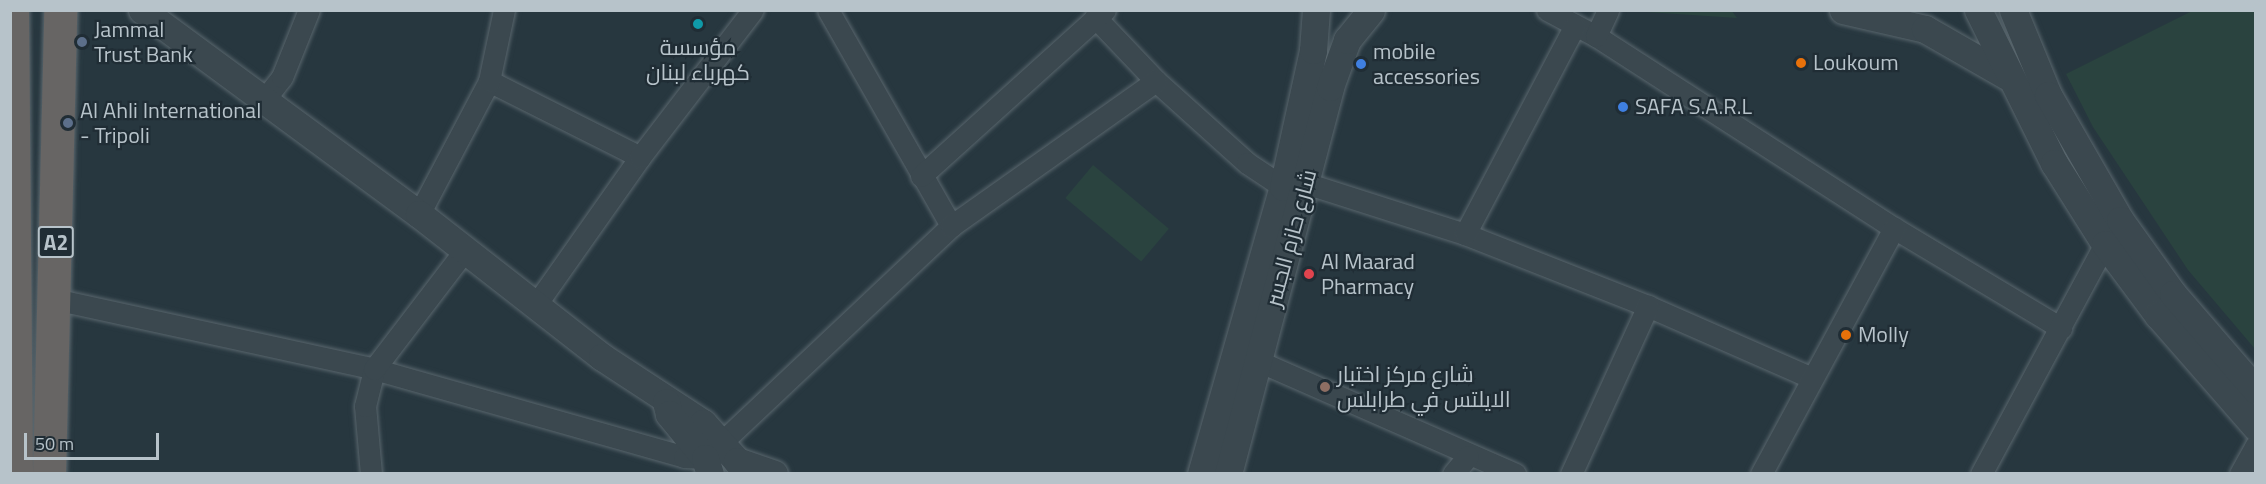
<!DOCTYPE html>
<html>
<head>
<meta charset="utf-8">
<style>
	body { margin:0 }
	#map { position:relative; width:2266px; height:484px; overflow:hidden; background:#27373f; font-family:"Titillium Web",Cairo,sans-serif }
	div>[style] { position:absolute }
	.green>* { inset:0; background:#2a433f; transform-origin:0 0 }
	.roads { filter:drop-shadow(0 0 2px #59666d) drop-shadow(0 0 2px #59666d) }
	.minor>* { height:21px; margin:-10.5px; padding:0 10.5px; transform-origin:10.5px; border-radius:10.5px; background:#3b484f }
	.tertiary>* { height:27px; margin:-13.5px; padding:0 13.5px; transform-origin:13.5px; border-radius:13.5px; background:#3b484f }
	.trunk>* { height:33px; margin:-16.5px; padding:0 16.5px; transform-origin:16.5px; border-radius:16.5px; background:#676564 }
	.dots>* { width:16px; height:16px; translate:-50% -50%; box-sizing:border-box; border:3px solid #202d35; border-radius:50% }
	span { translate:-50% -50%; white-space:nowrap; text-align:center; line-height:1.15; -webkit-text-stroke:4.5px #202d35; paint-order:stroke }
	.shield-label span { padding:2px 4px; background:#202d35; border:2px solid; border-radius:4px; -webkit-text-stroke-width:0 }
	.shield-label { font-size:21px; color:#b7c3ca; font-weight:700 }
	.poi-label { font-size:22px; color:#b7c3ca }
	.left { translate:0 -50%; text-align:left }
	.street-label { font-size:22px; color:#b7c3ca }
	.frame { position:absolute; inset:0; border:12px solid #b7c3ca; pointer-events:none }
	.scale { position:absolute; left:24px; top:433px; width:135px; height:27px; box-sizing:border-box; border:3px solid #b7c3ca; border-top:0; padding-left:8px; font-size:18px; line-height:21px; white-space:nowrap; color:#b7c3ca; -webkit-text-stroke:4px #202d35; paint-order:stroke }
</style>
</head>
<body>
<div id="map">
	<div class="green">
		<i style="clip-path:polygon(1631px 11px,1732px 11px,1737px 18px)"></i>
		<i style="clip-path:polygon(2192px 11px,2255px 11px,2255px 349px,2188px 270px,2093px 127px,2066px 74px)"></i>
		<i style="left:1093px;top:165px;width:99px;height:43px;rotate:40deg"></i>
	</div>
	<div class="roads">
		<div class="minor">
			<i style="left:828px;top:10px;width:249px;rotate:60.3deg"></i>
			<i style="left:1547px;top:10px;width:55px;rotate:28deg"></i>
			<i style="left:1596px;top:36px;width:354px;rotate:32.8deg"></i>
			<i style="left:1894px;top:228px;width:195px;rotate:30.9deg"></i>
			<i style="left:1095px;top:17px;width:88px;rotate:46.4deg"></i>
			<i style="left:1156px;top:81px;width:122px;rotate:42deg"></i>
			<i style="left:1247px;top:163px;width:43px;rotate:33.7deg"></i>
			<i style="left:1596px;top:36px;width:29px;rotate:-65deg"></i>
			<i style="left:489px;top:81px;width:169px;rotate:26.7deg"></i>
			<i style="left:264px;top:100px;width:29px;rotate:-52deg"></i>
			<i style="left:282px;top:77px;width:72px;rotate:-68.1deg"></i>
			<i style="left:921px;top:176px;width:248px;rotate:-42.1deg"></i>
			<i style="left:1305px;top:183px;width:168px;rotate:17.7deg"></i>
			<i style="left:1465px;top:234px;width:197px;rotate:21.5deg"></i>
			<i style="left:1648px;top:306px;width:177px;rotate:23.7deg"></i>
			<i style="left:419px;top:214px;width:150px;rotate:-62.2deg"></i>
			<i style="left:489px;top:81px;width:73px;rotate:-78.1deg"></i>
			<i style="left:1465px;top:234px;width:234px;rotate:-62.2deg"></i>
			<i style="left:54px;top:299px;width:328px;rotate:12.3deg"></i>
			<i style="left:374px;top:369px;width:322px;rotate:15.8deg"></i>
			<i style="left:684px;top:457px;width:21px;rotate:3deg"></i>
			<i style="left:705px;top:458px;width:338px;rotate:-43.3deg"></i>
			<i style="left:951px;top:226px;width:251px;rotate:-35.3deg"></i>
			<i style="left:535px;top:306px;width:182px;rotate:-54.8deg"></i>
			<i style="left:640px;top:157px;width:185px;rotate:-52.5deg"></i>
			<i style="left:1258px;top:361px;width:281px;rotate:23.7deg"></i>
			<i style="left:371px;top:474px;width:68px;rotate:-95deg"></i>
			<i style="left:365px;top:406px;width:38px;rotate:-76deg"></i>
			<i style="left:374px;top:369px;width:150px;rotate:-52.6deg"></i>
			<i style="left:1453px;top:474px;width:23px;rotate:-50deg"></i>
			<i style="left:1571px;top:474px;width:185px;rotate:-65.4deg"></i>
			<i style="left:1761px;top:474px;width:280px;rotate:-61.6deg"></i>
			<i style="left:1981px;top:474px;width:261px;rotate:-61.7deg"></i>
			<i style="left:2240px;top:474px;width:33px;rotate:-61deg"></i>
		</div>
		<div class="tertiary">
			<i style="left:142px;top:10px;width:344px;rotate:36.4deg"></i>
			<i style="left:419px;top:214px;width:232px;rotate:38deg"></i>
			<i style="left:602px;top:357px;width:121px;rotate:33.2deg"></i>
			<i style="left:703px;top:423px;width:51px;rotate:48.2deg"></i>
			<i style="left:737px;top:461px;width:39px;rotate:19deg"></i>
			<i style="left:1843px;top:10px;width:84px;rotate:13deg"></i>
			<i style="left:1925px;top:29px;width:95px;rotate:29.8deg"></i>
			<i style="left:1978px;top:10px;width:171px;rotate:63.6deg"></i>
			<i style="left:2054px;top:163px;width:96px;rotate:57.8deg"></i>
			<i style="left:2105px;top:244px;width:89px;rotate:53.3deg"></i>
			<i style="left:2158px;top:315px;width:149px;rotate:48.8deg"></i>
			<i style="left:2013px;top:10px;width:92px;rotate:67.6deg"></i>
			<i style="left:2048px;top:95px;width:144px;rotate:60.1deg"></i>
			<i style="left:2120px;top:220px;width:91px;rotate:54.4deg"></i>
			<i style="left:2173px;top:294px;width:127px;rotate:49.2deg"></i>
			<i style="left:666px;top:402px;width:12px;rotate:76deg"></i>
			<i style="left:669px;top:414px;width:57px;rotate:50.7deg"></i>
			<i style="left:705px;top:458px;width:17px;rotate:73deg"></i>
			<i style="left:1201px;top:474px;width:298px;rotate:-74.1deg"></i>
			<i style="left:1283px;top:187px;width:140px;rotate:-77.6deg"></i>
			<i style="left:1313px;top:50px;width:40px;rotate:-85.7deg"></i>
			<i style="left:1228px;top:474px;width:400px;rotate:-75.2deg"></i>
			<i style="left:1330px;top:87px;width:50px;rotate:-70.1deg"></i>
			<i style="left:1347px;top:40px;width:38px;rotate:-51deg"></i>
		</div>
		<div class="trunk">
			<i style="left:12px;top:10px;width:464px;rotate:89.5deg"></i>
			<i style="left:49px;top:474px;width:464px;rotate:-88.6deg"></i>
		</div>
	</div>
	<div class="dots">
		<i style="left:698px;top:24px;background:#0f9aa8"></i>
		<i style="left:82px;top:42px;background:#5c6f8a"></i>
		<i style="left:1801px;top:63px;background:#e8710a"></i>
		<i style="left:1361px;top:64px;background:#3f7fe0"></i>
		<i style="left:1623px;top:107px;background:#3f7fe0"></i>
		<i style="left:68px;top:123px;background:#5c6f8a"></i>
		<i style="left:1309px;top:274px;background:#e0444e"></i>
		<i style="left:1846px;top:335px;background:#e8710a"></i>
		<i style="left:1325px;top:387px;background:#8d6e63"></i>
	</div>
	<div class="shield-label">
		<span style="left:56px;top:242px">A2</span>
	</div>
	<div class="poi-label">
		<span class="left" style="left:94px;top:42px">Jammal<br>Trust Bank</span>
		<span style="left:698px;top:60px">مؤسسة<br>كهرباء لبنان</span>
		<span class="left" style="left:1373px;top:64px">mobile<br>accessories</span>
		<span class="left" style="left:1813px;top:63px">Loukoum</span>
		<span class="left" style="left:1635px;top:107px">SAFA S.A.R.L</span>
		<span class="left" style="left:80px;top:123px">Al Ahli International<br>- Tripoli</span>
		<span class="left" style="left:1321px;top:274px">Al Maarad<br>Pharmacy</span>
		<span class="left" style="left:1858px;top:335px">Molly</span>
		<span class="left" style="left:1337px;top:387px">شارع مركز اختبار<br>الايلتس في طرابلس</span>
	</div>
	<div class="street-label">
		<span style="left:1291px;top:238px;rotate:-75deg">شارع حازم الجسر</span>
	</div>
	<div class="frame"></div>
	<div class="scale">50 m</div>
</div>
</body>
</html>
